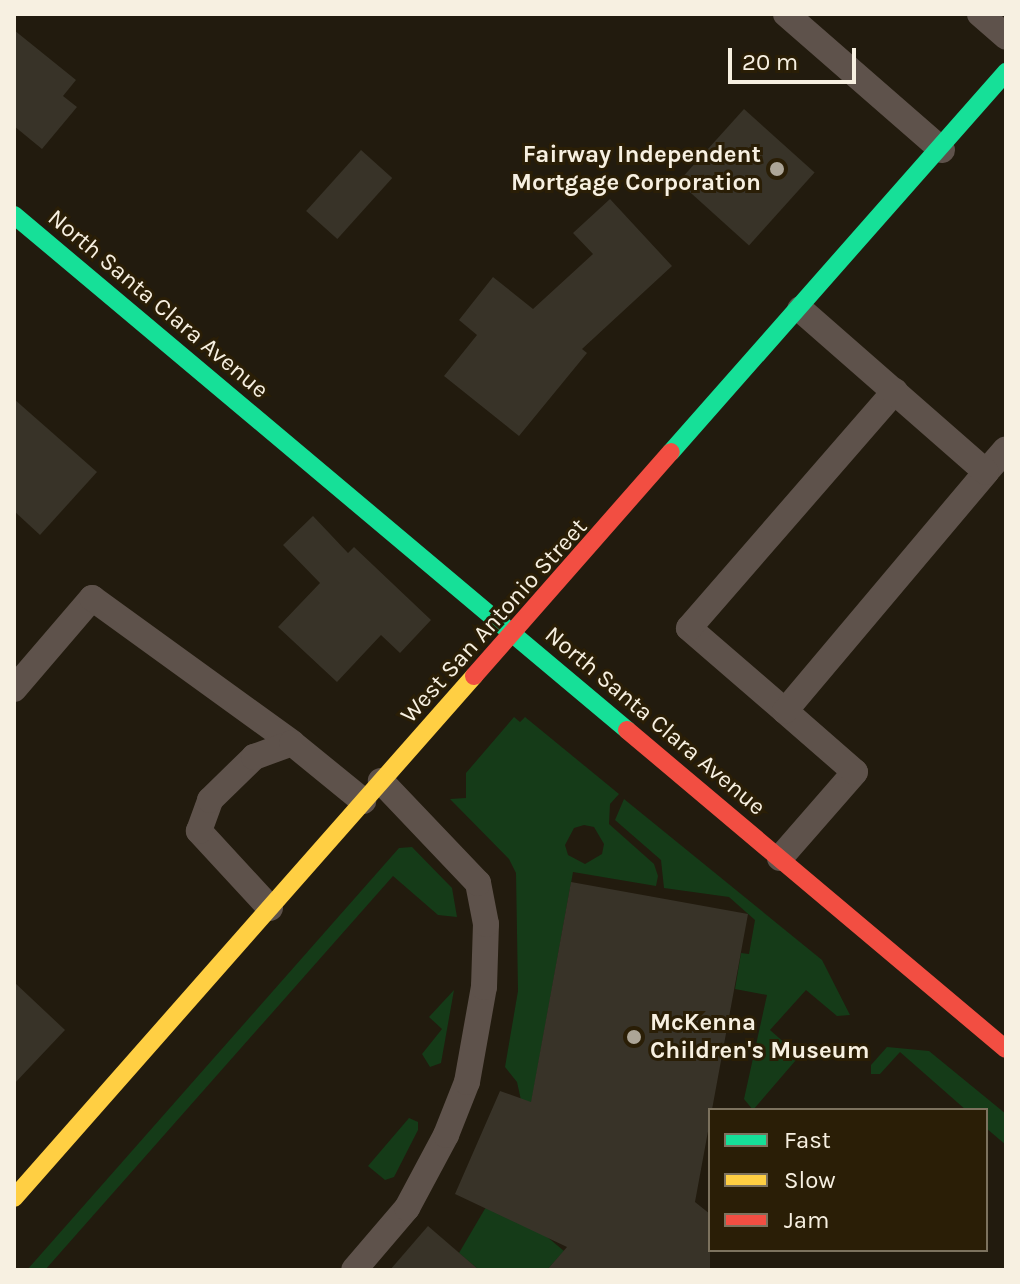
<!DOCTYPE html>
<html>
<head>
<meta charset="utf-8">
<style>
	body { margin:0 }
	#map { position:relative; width:1020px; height:1284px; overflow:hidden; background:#221b0e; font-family:Karla,sans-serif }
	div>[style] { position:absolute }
	.green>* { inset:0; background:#153b18 }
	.building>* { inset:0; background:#383328; transform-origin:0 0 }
	.lane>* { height:26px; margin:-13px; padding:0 13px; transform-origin:13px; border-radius:13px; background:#5e524b }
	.fast>* { height:18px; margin:-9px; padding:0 9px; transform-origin:9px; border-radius:9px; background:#16e098 }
	.slow>* { height:18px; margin:-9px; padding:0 9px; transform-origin:9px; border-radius:9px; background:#ffcf43 }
	.jam>* { height:18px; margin:-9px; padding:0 9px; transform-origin:9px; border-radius:9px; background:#f24e42 }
	.dots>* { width:22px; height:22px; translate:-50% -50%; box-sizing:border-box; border:4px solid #2a1e06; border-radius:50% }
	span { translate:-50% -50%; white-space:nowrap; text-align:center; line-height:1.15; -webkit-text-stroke:6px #2a1e06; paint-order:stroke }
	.poi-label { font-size:24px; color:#f7f0e1; font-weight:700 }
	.right { translate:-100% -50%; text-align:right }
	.left { translate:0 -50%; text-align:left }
	.street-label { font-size:24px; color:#f7f0e1 }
	.frame { position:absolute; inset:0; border:16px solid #f7f0e1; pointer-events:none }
	.legend { position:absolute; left:708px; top:1108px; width:280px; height:144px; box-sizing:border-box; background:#2a1e06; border:2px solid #7c725e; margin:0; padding:10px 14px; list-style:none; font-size:24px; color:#f7f0e1 }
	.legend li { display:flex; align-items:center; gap:16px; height:40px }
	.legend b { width:40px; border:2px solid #7c725e }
	.scale { position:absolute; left:728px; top:48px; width:128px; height:36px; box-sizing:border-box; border:4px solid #f7f0e1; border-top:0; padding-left:10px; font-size:24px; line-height:28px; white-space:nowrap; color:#f7f0e1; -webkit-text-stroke:6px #2a1e06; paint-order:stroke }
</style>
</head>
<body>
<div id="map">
	<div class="green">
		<i style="clip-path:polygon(evenodd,514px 717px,520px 722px,525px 717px,619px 794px,610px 804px,609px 824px,654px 864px,658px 876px,656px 886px,573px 872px,527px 1127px,517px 1082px,505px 1067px,518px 991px,516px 873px,509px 859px,450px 799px,466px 798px,466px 773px,514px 717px,584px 825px,594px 827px,604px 844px,602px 854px,585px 864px,568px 855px,565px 845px,574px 828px,584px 825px)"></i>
		<i style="clip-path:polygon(624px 799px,822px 960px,850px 1015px,837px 1016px,806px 990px,770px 1030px,795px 1052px,796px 1060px,753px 1110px,744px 1099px,767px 995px,735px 989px,741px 953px,749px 954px,755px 920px,729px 897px,664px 888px,661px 860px,615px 820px)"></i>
		<i style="clip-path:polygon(412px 847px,452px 888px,457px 917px,438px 915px,393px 876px,45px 1270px,27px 1270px,399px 848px)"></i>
		<i style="clip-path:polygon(454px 990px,441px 1063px,430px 1067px,422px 1054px,442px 1029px,429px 1017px)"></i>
		<i style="clip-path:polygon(887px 1047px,929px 1051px,1006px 1114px,1006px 1145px,986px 1128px,986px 1110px,966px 1110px,900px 1052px,880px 1074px,871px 1074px,871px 1065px)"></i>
		<i style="clip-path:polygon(409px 1118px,418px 1122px,418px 1130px,394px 1177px,385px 1180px,368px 1166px)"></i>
		<i style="clip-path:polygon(486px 1207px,528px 1221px,564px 1251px,547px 1270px,479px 1270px,459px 1253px)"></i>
	</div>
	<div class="building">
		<i style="clip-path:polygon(14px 30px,76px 80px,63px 96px,77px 107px,42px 149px,14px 126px)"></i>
		<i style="left:744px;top:109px;width:95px;height:98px;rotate:42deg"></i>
		<i style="left:361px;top:150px;width:42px;height:82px;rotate:42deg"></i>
		<i style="clip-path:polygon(610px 199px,672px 266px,582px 349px,587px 353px,519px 436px,444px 376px,477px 335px,459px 320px,493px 277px,533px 309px,593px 254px,573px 233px)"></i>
		<i style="clip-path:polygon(14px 399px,97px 472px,40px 535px,14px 511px)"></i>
		<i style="clip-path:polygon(313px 516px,348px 553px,354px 547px,431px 620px,400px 653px,381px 635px,337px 682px,278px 627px,320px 583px,283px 545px)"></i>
		<i style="clip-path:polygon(571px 882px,748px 914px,695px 1202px,710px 1214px,710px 1270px,547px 1270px,567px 1247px,455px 1194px,500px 1091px,531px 1102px)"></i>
		<i style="clip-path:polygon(14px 982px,65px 1030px,14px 1084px)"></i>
		<i style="clip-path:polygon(428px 1226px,479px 1270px,390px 1270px)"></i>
	</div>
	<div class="lane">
		<i style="left:786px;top:14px;width:207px;rotate:41.1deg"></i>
		<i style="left:980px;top:14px;width:35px;rotate:41deg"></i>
		<i style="left:986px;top:472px;width:30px;rotate:-49deg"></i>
		<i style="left:14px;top:689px;width:120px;rotate:-49.4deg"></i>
		<i style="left:92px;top:598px;width:247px;rotate:35.9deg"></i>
		<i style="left:785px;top:711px;width:127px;rotate:-139.2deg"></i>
		<i style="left:689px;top:628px;width:314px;rotate:-49deg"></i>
		<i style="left:780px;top:858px;width:114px;rotate:-48.9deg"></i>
		<i style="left:855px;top:772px;width:93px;rotate:-138.9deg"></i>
		<i style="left:785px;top:711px;width:312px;rotate:-49.9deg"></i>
		<i style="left:986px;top:472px;width:247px;rotate:-138.8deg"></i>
		<i style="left:270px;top:908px;width:105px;rotate:-132.7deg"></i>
		<i style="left:199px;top:831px;width:33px;rotate:-70deg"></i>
		<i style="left:210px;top:800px;width:62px;rotate:-44.3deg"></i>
		<i style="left:254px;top:757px;width:40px;rotate:-20.2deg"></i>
		<i style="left:292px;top:743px;width:92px;rotate:39.2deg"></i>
		<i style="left:354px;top:1270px;width:82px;rotate:-49.5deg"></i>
		<i style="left:407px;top:1208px;width:83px;rotate:-61.9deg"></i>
		<i style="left:446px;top:1135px;width:57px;rotate:-68.4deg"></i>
		<i style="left:467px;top:1082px;width:97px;rotate:-79.9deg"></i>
		<i style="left:484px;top:987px;width:63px;rotate:-88.2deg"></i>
		<i style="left:486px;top:924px;width:42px;rotate:-101deg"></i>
		<i style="left:478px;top:883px;width:141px;rotate:-133.6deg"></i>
	</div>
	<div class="fast">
		<i style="left:14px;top:215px;width:801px;rotate:40.03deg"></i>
		<i style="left:671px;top:452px;width:507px;rotate:-48.6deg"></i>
	</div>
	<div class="slow">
		<i style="left:14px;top:1198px;width:696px;rotate:-48.61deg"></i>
	</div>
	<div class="jam">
		<i style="left:474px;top:676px;width:298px;rotate:-48.7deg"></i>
		<i style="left:627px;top:730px;width:495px;rotate:40.1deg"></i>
	</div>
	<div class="dots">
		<i style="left:777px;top:169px;background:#aca597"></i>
		<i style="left:634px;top:1037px;background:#aca597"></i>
	</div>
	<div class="poi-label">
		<span class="right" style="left:761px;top:169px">Fairway Independent<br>Mortgage Corporation</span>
		<span class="left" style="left:650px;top:1037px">McKenna<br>Children's Museum</span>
	</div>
	<div class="street-label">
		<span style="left:158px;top:304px;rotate:40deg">North Santa Clara Avenue</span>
		<span style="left:494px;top:621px;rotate:-48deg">West San Antonio Street</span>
		<span style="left:655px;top:721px;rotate:40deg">North Santa Clara Avenue</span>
	</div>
	<div class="frame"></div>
	<ul class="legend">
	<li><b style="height:10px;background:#16e098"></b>Fast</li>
	<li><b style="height:10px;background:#ffcf43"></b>Slow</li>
	<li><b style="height:10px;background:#f24e42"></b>Jam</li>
	</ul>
	<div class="scale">20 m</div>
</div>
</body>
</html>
